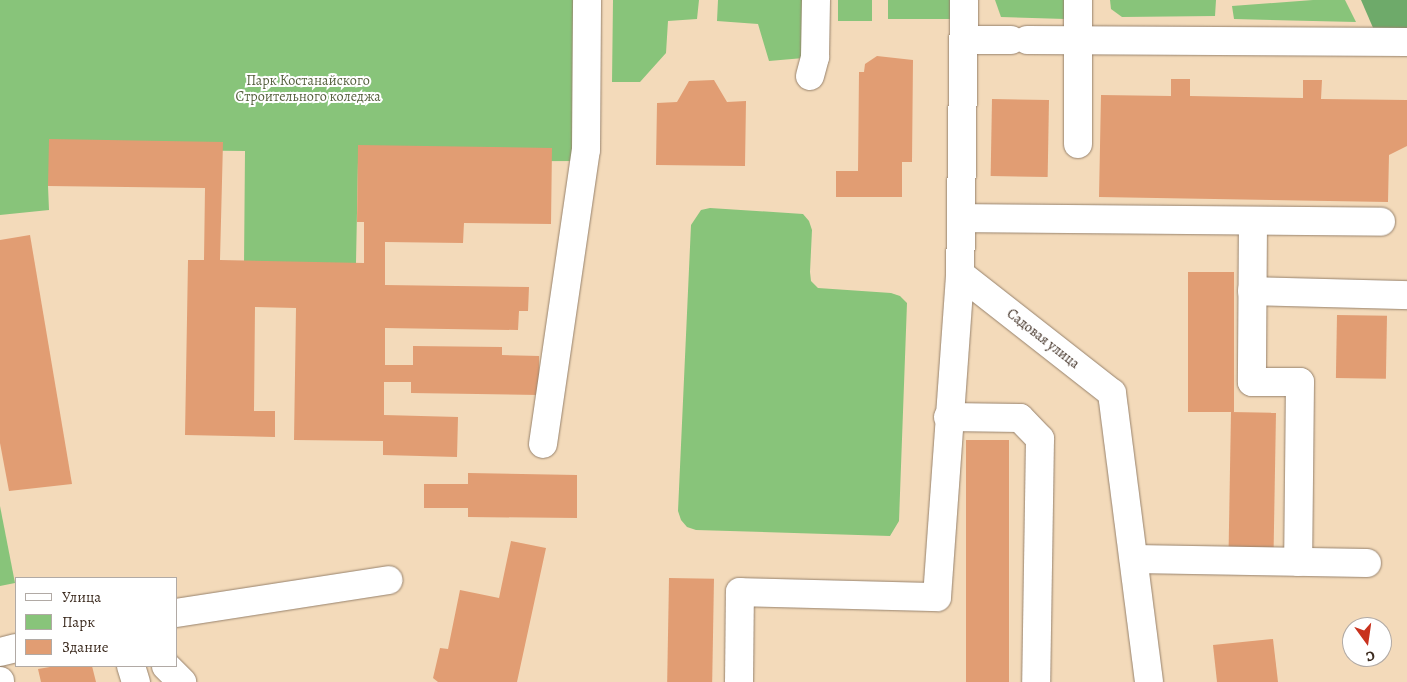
<!DOCTYPE html>
<html>
<head>
<meta charset="utf-8">
<style>
	body { margin:0 }
	#map { position:relative; width:1407px; height:682px; overflow:hidden; background:#f3daba; font-family:Alegreya,serif }
	div>[style] { position:absolute }
	.green>* { inset:0; background:#88c47a; transform-origin:0 0 }
	.forest>* { inset:0; background:#6eaa6a }
	.building>* { inset:0; background:#e19d73; transform-origin:0 0 }
	.roads { filter:drop-shadow(0 0 1px #97826c) drop-shadow(0 0 1px #97826c) }
	.minor>* { height:28px; margin:-14px; padding:0 14px; transform-origin:14px; border-radius:14px; background:#fff }
	span { translate:-50% -50%; white-space:nowrap; text-align:center; line-height:1.15; -webkit-text-stroke:4px #fff; paint-order:stroke }
	.park-label { font-size:14px; color:#56603e }
	.street-label { font-size:14px; color:#3b2a1e }
	.legend { position:absolute; left:15px; top:577px; width:162px; height:90px; box-sizing:border-box; background:#fff; border:1px solid #b1aaa5; margin:0; padding:6px 9px; list-style:none; font-size:15px; color:#3b2a1e }
	.legend li { display:flex; align-items:center; gap:10px; height:25px }
	.legend b { width:25px; border:1px solid #b1aaa5 }
	.north { position:absolute; left:1342px; top:617px; width:50px; height:50px; box-sizing:border-box; background:#fff; border:1px solid #b1aaa5; border-radius:50%; rotate:166deg; font-size:14px; font-weight:700; line-height:20px; text-align:center; color:#3b2a1e }
	.north::after { content:''; display:block; margin:auto; width:18px; height:22px; background:#c8321e; clip-path:polygon(50% 0,100% 100%,50% 72%,0 100%) }
</style>
</head>
<body>
<div id="map">
	<div class="green">
		<i style="clip-path:polygon(0 0,582px 0,584px 161px,358px 162px,356px 263px,244px 265px,245px 151px,59px 149px,48px 186px,49px 210px,0 215px)"></i>
		<i style="clip-path:polygon(613px 0,699px 0,697px 19px,668px 21px,666px 53px,640px 82px,612px 82px)"></i>
		<i style="clip-path:polygon(718px 0,816px 0,815px 57px,769px 61px,758px 24px,717px 21px)"></i>
		<i style="left:838px;top:0;width:34px;height:21px"></i>
		<i style="left:888px;top:0;width:62px;height:19px"></i>
		<i style="clip-path:polygon(995px 0,1080px 0,1065px 19px,1001px 17px)"></i>
		<i style="clip-path:polygon(1110px 0,1216px 0,1215px 16px,1122px 17px,1111px 9px)"></i>
		<i style="clip-path:polygon(1313px 0,1345px 0,1356px 22px,1234px 19px,1232px 6px)"></i>
		<i style="clip-path:polygon(710px 208px,803px 214px,809px 221px,812px 230px,810px 272px,811px 281px,818px 288px,891px 293px,900px 296px,907px 303px,899px 521px,890px 536px,696px 530px,687px 527px,681px 520px,678px 511px,691px 225px,701px 210px)"></i>
		<i style="clip-path:polygon(0 506px,15px 583px,0 586px)"></i>
	</div>
	<div class="forest">
		<i style="clip-path:polygon(1361px 0,1407px 0,1407px 37px,1377px 37px)"></i>
	</div>
	<div class="building">
		<i style="clip-path:polygon(877px 56px,913px 60px,912px 162px,902px 162px,902px 197px,836px 197px,836px 171px,858px 171px,859px 72px,864px 72px,865px 64px)"></i>
		<i style="clip-path:polygon(1171px 79px,1190px 79px,1190px 96px,1303px 98px,1303px 80px,1322px 80px,1321px 99px,1407px 100px,1407px 146px,1389px 155px,1388px 202px,1099px 197px,1101px 95px,1171px 96px)"></i>
		<i style="clip-path:polygon(714px 80px,727px 102px,746px 101px,745px 166px,656px 165px,657px 103px,677px 102px,689px 81px)"></i>
		<i style="left:992px;top:99px;width:57px;height:77px;rotate:1deg"></i>
		<i style="clip-path:polygon(49px 139px,223px 142px,220px 260px,364px 263px,364px 222px,357px 222px,358px 145px,552px 148px,551px 224px,464px 223px,463px 243px,385px 242px,385px 285px,529px 287px,528px 311px,519px 311px,518px 330px,385px 328px,385px 365px,413px 365px,413px 346px,502px 347px,502px 355px,539px 356px,539px 395px,411px 393px,411px 382px,384px 382px,384px 415px,458px 417px,457px 457px,383px 455px,383px 441px,294px 440px,296px 308px,255px 307px,254px 411px,275px 411px,275px 437px,185px 435px,188px 260px,204px 260px,205px 188px,48px 186px)"></i>
		<i style="clip-path:polygon(30px 235px,72px 484px,9px 491px,0 443px,0 240px)"></i>
		<i style="left:1188px;top:272px;width:46px;height:140px"></i>
		<i style="left:1337px;top:315px;width:50px;height:63px;rotate:1deg"></i>
		<i style="left:1231px;top:412px;width:45px;height:138px;rotate:1deg"></i>
		<i style="left:966px;top:440px;width:43px;height:242px"></i>
		<i style="clip-path:polygon(468px 473px,577px 475px,577px 518px,468px 517px,468px 508px,424px 508px,424px 484px,468px 484px)"></i>
		<i style="clip-path:polygon(511px 541px,546px 548px,517px 682px,438px 682px,433px 678px,440px 648px,448px 649px,460px 590px,499px 598px)"></i>
		<i style="left:669px;top:578px;width:45px;height:104px;rotate:1deg"></i>
		<i style="clip-path:polygon(1273px 639px,1278px 682px,1217px 682px,1213px 645px)"></i>
		<i style="clip-path:polygon(56px 666px,92px 666px,96px 682px,41px 682px,38px 669px)"></i>
	</div>
	<div class="roads">
		<div class="minor">
			<i style="left:964px;top:0;width:274px;rotate:90.8deg"></i>
			<i style="left:960px;top:274px;width:193px;rotate:38.1deg"></i>
			<i style="left:1112px;top:393px;width:291px;rotate:82.7deg"></i>
			<i style="left:964px;top:40px;width:47px"></i>
			<i style="left:1027px;top:40px;width:380px;rotate:0.3deg"></i>
			<i style="left:810px;top:76px;width:20px;rotate:-75deg"></i>
			<i style="left:815px;top:57px;width:57px;rotate:-89deg"></i>
			<i style="left:1078px;top:144px;width:144px;rotate:-90deg"></i>
			<i style="left:963px;top:218px;width:418px;rotate:0.5deg"></i>
			<i style="left:1253px;top:221px;width:161px;rotate:90.4deg"></i>
			<i style="left:1252px;top:382px;width:48px"></i>
			<i style="left:1300px;top:382px;width:180px;rotate:90.6deg"></i>
			<i style="left:1252px;top:291px;width:155px;rotate:1.5deg"></i>
			<i style="left:948px;top:417px;width:72px;rotate:0.8deg"></i>
			<i style="left:1020px;top:418px;width:29px;rotate:46deg"></i>
			<i style="left:1040px;top:439px;width:243px;rotate:90.9deg"></i>
			<i style="left:543px;top:444px;width:297px;rotate:-81.7deg"></i>
			<i style="left:586px;top:150px;width:150px;rotate:-89.6deg"></i>
			<i style="left:1134px;top:559px;width:233px;rotate:1deg"></i>
			<i style="left:176px;top:613px;width:215px;rotate:-8.8deg"></i>
			<i style="left:0;top:652px;width:16px;rotate:-14deg"></i>
			<i style="left:131px;top:666px;width:17px;rotate:73deg"></i>
			<i style="left:166px;top:666px;width:23px;rotate:45deg"></i>
			<i style="left:0;top:681px;width:1px;rotate:90deg"></i>
			<i style="left:739px;top:682px;width:90px;rotate:-89.4deg"></i>
			<i style="left:740px;top:592px;width:197px;rotate:1.5deg"></i>
			<i style="left:937px;top:597px;width:324px;rotate:-85.9deg"></i>
		</div>
	</div>
	<div class="park-label">
		<span style="left:308px;top:89px">Парк Костанайского<br>Строительного коледжа</span>
	</div>
	<div class="street-label">
		<span style="left:1043px;top:339px;rotate:38deg">Садовая улица</span>
	</div>
	<ul class="legend">
	<li><b style="height:6px;background:#fff"></b>Улица</li>
	<li><b style="height:14px;background:#88c47a"></b>Парк</li>
	<li><b style="height:14px;background:#e19d73"></b>Здание</li>
	</ul>
	<div class="north">С</div>
</div>
</body>
</html>
